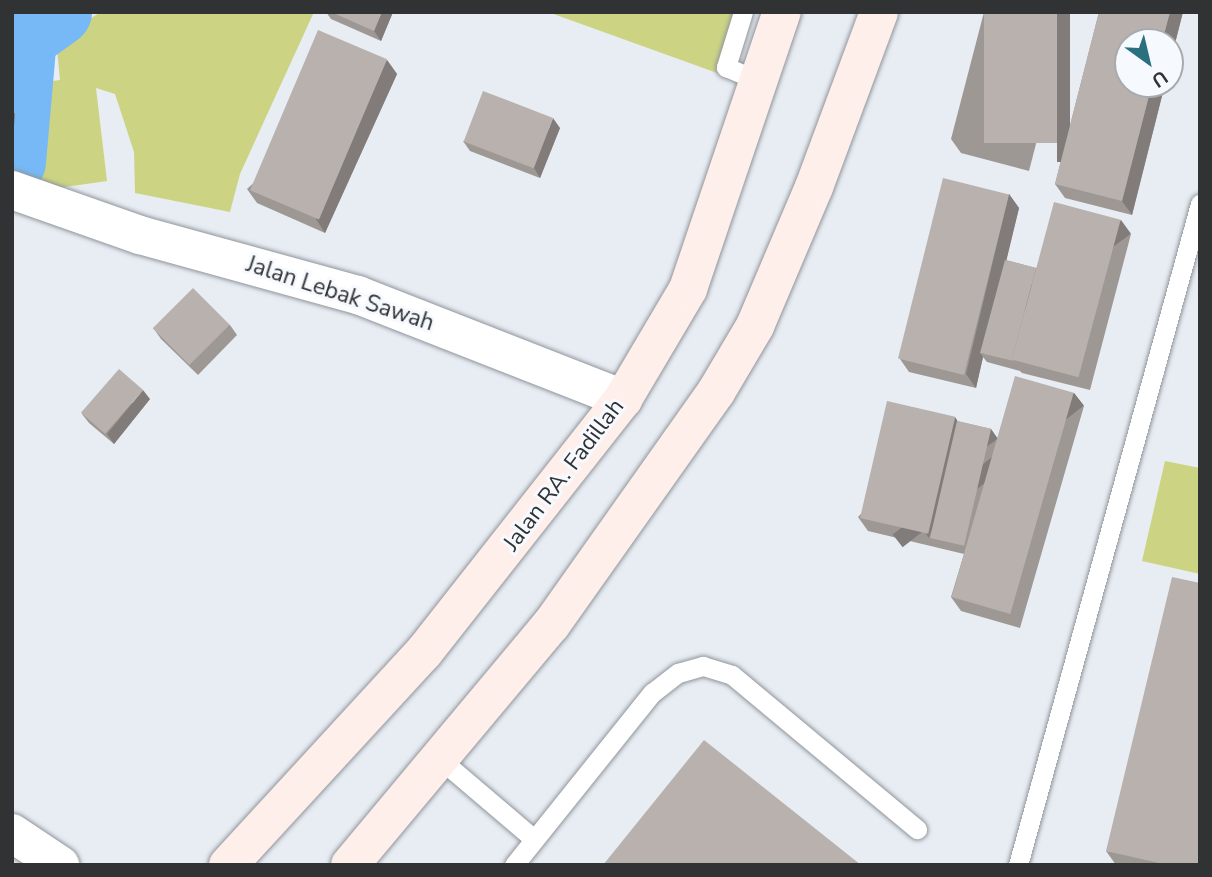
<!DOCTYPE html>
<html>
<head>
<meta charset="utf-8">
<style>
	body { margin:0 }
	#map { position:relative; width:1212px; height:877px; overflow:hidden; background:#e7edf3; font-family:"Nunito Sans",sans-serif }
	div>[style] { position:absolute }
	.green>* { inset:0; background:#ccd484 }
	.river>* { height:68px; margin:-34px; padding:0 34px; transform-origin:34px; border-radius:34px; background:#76b9f6 }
	.roads { filter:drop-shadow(0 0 2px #90959b) drop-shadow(0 0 2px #90959b) }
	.service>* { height:19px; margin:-9.5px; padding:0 9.5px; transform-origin:9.5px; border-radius:9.5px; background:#fff }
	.minor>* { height:38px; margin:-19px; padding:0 19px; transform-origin:19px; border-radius:19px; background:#fff }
	.secondary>* { height:38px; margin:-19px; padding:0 19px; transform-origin:19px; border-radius:19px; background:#ffefeb }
	.wall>* { inset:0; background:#9e9895 }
	.shaded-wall>* { inset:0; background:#817c79; transform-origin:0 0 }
	.building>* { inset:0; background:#b8b1ad; transform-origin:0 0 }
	span { translate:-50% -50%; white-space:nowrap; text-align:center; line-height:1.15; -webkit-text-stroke:6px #f6faff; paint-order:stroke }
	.street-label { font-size:23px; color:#303234 }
	.frame { position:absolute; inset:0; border:14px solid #303234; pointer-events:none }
	.north { position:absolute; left:1114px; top:28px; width:70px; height:70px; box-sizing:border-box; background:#f6faff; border:2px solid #a7aaae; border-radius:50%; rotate:146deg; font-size:19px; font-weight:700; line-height:28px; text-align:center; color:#303234 }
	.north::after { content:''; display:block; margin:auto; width:24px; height:32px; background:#2b707f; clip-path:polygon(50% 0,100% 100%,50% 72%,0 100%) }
</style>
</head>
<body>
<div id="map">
	<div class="green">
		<i style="clip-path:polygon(101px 12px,314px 12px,240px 174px,230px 212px,135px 193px,134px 152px,115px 94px,96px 88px,107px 181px,37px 191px,24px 85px,60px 80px,56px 39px)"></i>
		<i style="clip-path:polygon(548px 12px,754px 12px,731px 78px)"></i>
		<i style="clip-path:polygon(1165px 461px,1200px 468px,1200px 574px,1142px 561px)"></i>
	</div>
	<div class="river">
		<i style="left:12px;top:162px;width:125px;rotate:-85deg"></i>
		<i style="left:23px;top:37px;width:43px;rotate:-35.5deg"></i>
	</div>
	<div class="roads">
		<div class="service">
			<i style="left:743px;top:12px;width:58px;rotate:107.2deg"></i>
			<i style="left:726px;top:67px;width:36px;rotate:23deg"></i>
			<i style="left:440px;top:759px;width:123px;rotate:40.4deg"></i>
			<i style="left:514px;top:865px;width:221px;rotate:-51.3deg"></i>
			<i style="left:652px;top:693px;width:33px;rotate:-38deg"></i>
			<i style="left:678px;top:673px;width:26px;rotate:-16deg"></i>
			<i style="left:703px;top:666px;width:30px;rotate:17deg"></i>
			<i style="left:732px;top:675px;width:241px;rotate:39.8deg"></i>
			<i style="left:1018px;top:865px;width:686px;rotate:-74.61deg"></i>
		</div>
		<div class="minor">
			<i style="left:12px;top:190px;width:136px;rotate:19.4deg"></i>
			<i style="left:140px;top:235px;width:226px;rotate:15.4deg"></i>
			<i style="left:358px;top:295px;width:285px;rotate:21.4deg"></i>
			<i style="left:12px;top:833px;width:58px;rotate:33.7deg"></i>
		</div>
		<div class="secondary">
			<i style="left:228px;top:865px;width:289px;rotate:-47.4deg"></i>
			<i style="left:424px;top:652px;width:322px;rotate:-51.8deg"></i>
			<i style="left:623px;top:399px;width:128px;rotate:-59.4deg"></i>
			<i style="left:688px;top:289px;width:293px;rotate:-71.3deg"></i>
			<i style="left:350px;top:865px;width:313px;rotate:-50.1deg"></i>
			<i style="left:551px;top:625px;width:286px;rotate:-54.7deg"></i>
			<i style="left:716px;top:392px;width:77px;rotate:-59.4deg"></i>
			<i style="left:755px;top:326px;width:151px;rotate:-67deg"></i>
			<i style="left:814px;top:187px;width:187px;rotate:-69.6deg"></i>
		</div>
	</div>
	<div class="wall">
		<i style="clip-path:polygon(326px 12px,393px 12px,381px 41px,331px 19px)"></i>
		<i style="clip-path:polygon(984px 12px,1070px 12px,1029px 171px,961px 153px,951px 139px)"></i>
		<i style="clip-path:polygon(1099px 12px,1183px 12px,1170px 63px,1128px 84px,1165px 84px,1132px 215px,1065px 198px,1055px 184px)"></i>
		<i style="clip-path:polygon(387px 60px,397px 74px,325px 233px,257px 203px,247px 189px)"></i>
		<i style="clip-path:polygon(560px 128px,540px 178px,470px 151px,463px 141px)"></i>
		<i style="clip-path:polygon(1009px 194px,1019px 208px,1006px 260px,1036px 268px,1131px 234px,1090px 390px,1022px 373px,1020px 371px,987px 362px,983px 357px,976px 388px,909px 372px,900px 359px)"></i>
		<i style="clip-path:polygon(230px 325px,237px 335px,198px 375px,161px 339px,154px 329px)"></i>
		<i style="clip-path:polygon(1074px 393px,1084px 406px,1020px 628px,961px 611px,951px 597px,964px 554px,868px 531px,858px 517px,955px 417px,957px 421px,991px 429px,997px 438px)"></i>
		<i style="clip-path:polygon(150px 399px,114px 444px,89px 423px,82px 414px)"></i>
		<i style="clip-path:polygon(1106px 851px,1200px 865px,1116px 865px)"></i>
	</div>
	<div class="shaded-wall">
		<i style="clip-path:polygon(382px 12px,393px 12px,381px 41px,374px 31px)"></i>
		<i style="left:1057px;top:12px;width:13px;height:150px"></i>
		<i style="clip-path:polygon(1170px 12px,1183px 12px,1170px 63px,1170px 42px,1162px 42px)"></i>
		<i style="clip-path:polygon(387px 60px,397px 74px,325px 233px,316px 219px)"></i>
		<i style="clip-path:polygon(1152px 84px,1165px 84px,1132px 215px,1122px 201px)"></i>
		<i style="clip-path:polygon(12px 110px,15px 114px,12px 151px)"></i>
		<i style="clip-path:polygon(553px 118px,560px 128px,540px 178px,534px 168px)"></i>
		<i style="clip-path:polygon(1009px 194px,1019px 208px,984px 354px,980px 353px,983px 357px,976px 388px,966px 374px)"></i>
		<i style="left:1121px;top:220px;width:17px;height:162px;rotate:54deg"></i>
		<i style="clip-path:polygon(143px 390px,150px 399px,114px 444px,107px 434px)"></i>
		<i style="left:1074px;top:393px;width:16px;height:230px;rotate:52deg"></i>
		<i style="clip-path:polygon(955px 417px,964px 431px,929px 538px,926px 534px)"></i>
		<i style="left:991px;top:429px;width:12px;height:121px;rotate:55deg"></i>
	</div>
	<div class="building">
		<i style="clip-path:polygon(331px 12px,382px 12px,374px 31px)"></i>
		<i style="left:984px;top:12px;width:73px;height:131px"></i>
		<i style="clip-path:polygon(1099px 12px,1170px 12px,1162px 42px,1128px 42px,1128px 84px,1152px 84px,1122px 201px,1055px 184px)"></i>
		<i style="left:318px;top:30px;width:75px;height:174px;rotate:23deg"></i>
		<i style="left:483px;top:91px;width:75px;height:54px;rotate:21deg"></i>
		<i style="left:943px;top:178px;width:68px;height:186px;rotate:14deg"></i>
		<i style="left:1054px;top:202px;width:69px;height:163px;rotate:15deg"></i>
		<i style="clip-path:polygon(1005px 260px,1036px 268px,1012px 359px,1014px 361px,980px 353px)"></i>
		<i style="left:193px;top:288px;width:52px;height:57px;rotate:45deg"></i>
		<i style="left:119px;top:369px;width:32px;height:58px;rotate:41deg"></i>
		<i style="left:1015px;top:376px;width:61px;height:230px;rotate:16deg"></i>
		<i style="left:887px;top:401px;width:70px;height:120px;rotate:13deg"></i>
		<i style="left:957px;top:421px;width:35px;height:120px;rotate:13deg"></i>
		<i style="clip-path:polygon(1172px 577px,1200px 583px,1200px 865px,1168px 865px,1106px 851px)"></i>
		<i style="clip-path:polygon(704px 740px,861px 865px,603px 865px)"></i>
	</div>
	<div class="street-label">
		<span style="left:340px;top:294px;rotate:18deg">Jalan Lebak Sawah</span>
		<span style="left:564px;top:475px;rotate:-53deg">Jalan RA. Fadillah</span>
	</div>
	<div class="frame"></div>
	<div class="north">U</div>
</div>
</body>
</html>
